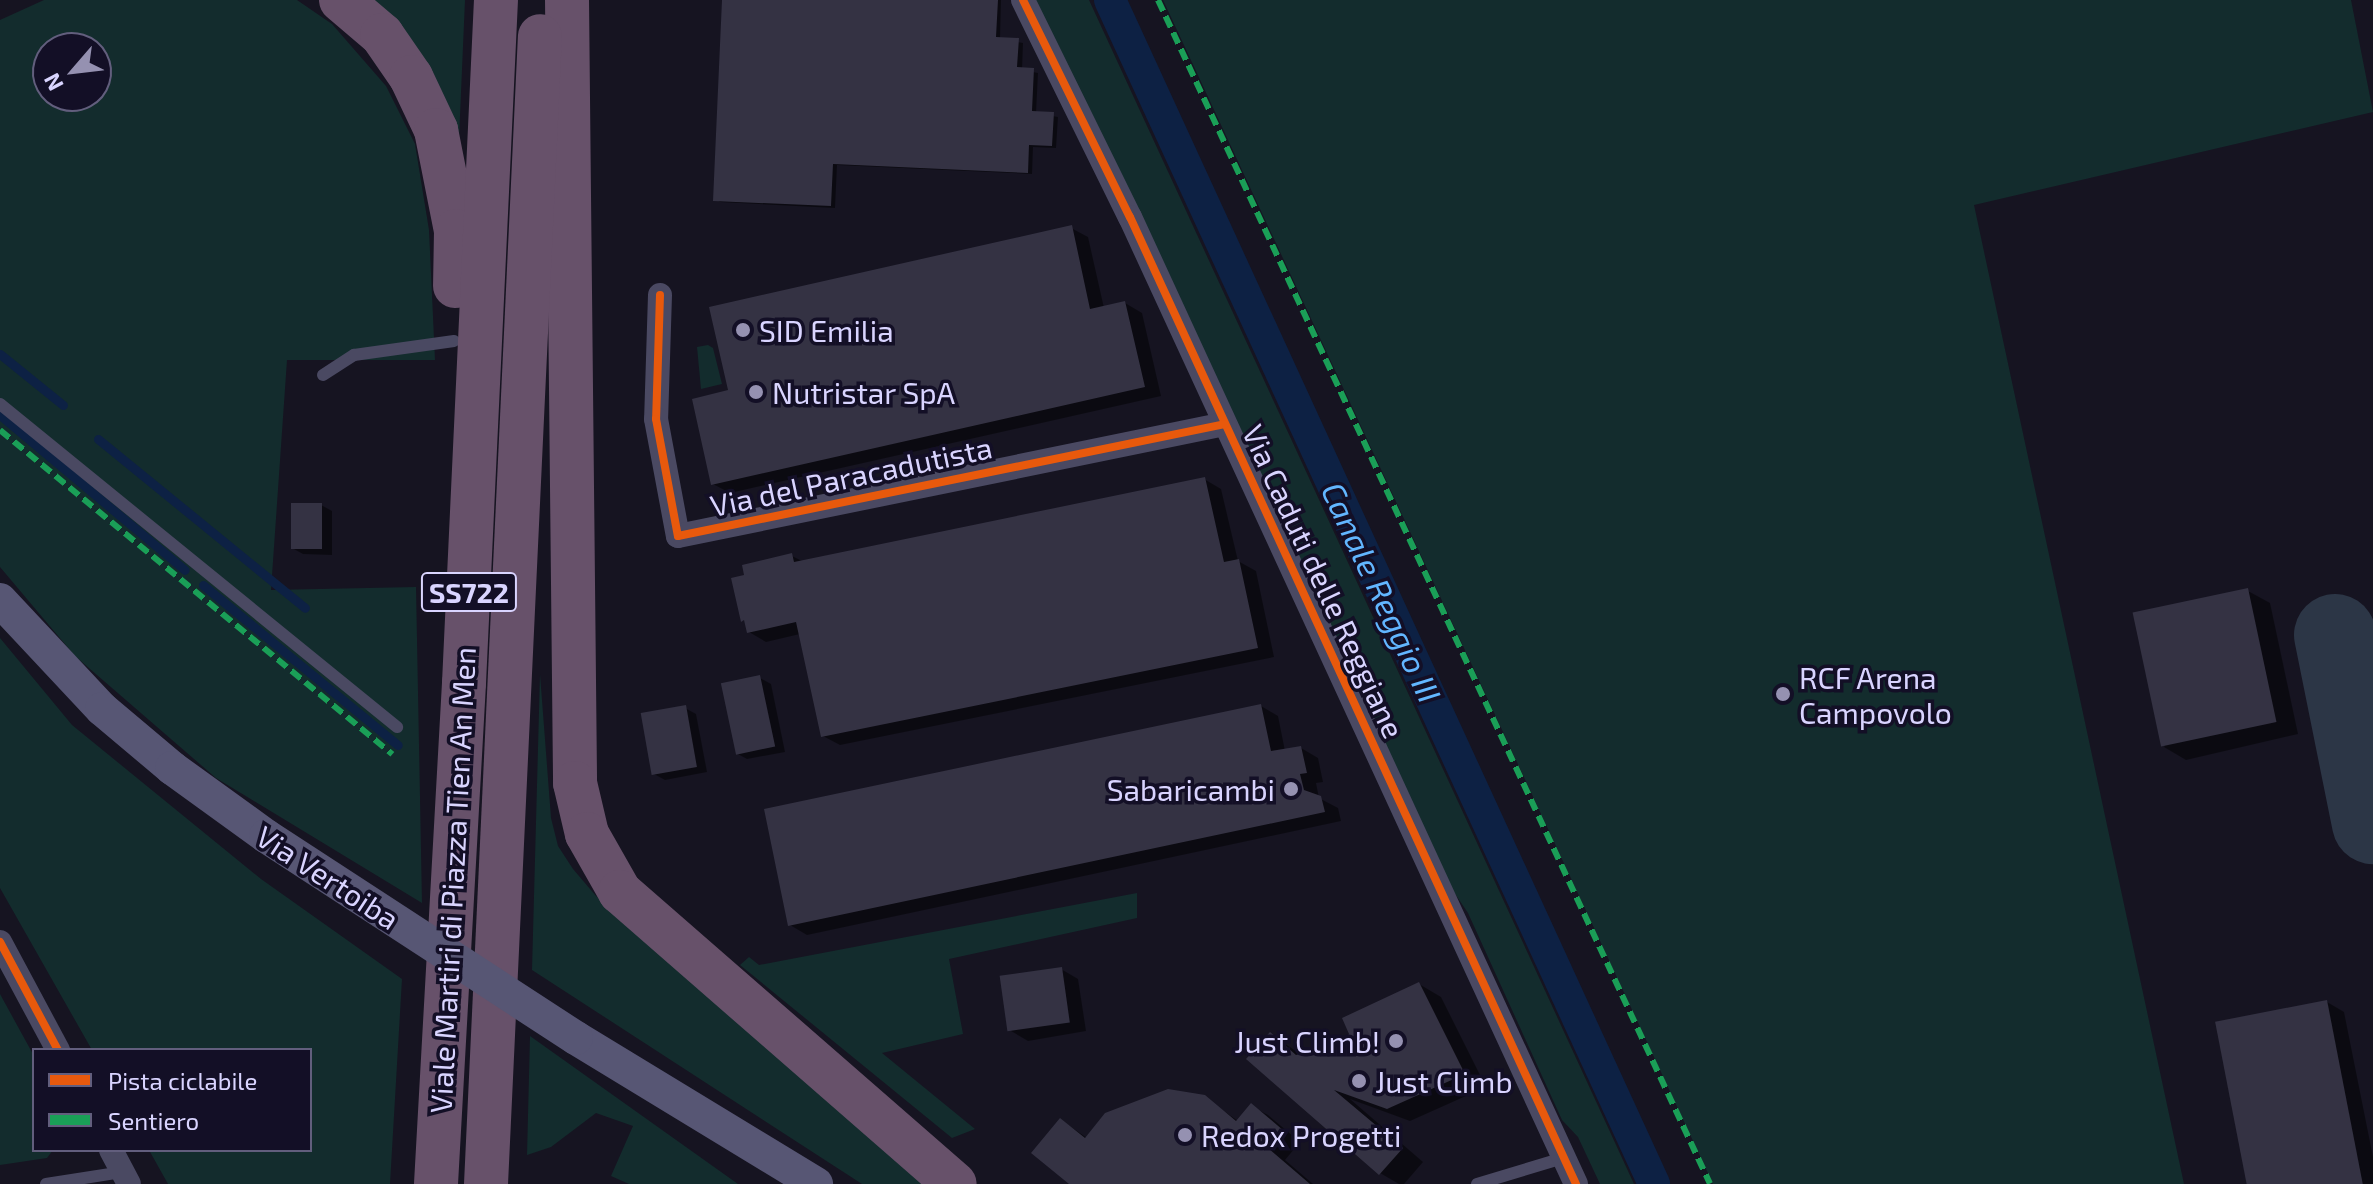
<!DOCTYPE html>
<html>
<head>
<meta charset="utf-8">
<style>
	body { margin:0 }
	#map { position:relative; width:2373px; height:1184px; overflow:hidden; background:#161421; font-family:"Exo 2",sans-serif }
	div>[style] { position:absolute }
	.green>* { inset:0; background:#132c2d }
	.shadow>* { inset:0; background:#0007 }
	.stream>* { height:9px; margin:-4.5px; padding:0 4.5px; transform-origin:4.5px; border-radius:4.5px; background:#0d2144 }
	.canal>* { height:32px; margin:-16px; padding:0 16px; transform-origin:16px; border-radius:16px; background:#0d2144 }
	.taxiway>* { height:82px; margin:-41px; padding:0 41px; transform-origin:41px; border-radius:41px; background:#2c3646 }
	.building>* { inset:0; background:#343243; transform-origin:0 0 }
	.lane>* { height:12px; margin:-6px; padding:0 6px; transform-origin:6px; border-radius:6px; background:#4a4962 }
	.street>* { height:24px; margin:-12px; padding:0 12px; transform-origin:12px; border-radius:12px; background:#4a4962 }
	.secondary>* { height:34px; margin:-17px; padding:0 17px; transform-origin:17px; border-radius:17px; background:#575674 }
	.highway>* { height:44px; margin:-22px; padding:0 22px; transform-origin:22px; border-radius:22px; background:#67516a }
	.secondary-bridge>* { height:34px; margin:-17px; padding:0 17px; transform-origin:17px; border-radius:17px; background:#575674 }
	.quiet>* { height:6px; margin-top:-3px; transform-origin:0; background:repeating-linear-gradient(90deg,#1a9f57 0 12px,transparent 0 18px) }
	.cycleway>* { height:8px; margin:-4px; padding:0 4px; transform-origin:4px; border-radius:4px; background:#e8590c }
	.dots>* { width:22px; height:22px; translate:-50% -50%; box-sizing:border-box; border:4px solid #130f26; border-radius:50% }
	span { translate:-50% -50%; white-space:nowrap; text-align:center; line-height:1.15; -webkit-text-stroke:7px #130f26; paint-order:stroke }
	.shield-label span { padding:2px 6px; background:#130f26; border:2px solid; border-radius:6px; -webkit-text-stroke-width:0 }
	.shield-label { font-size:28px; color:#d9d4ff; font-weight:700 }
	.poi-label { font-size:30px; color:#d9d4ff }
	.left { translate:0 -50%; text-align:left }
	.right { translate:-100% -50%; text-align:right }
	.street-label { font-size:30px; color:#d9d4ff }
	.water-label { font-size:32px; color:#62b6ff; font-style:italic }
	.legend { position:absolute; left:32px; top:1048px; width:280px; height:104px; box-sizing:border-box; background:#130f26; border:2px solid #625e7d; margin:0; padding:10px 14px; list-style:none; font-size:24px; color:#d9d4ff }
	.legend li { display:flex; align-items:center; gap:16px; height:40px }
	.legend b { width:40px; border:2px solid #625e7d }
	.north { position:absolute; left:32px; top:32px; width:80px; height:80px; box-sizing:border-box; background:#130f26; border:2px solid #625e7d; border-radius:50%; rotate:242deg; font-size:22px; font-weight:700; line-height:32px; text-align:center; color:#d9d4ff }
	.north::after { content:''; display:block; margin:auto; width:28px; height:36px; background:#9591b1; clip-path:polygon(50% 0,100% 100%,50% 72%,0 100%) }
</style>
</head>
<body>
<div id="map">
	<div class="green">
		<i style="clip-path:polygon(evenodd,44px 0,297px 0,332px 24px,386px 86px,415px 144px,429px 230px,435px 360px,287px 360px,271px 590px,416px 587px,422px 903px,216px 778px,75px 656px,0 567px,0 20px,44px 0,48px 48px,96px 48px,96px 96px,48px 96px,48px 48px)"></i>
		<i style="clip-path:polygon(372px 0,465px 0,458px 162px)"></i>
		<i style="clip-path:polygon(1022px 0,1089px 0,1634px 1184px,1600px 1184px,1578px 1137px,1562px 1120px,1468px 913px,1412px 830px)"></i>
		<i style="clip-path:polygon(1163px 0,2351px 0,2373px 112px,1974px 205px,2184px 1184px,1713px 1184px)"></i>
		<i style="clip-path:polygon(708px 345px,713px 348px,722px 384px,701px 389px,697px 347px)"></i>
		<i style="clip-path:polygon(0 638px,72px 725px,261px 879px,402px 979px,390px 1184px,168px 1184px,149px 1150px,310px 1150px,310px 1050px,92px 1050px,0 888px)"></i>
		<i style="clip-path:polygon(540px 674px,551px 818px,558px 846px,573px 869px,596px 896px,932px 1184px,862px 1184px,532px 970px)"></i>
		<i style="clip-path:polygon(1137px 893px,1137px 918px,949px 959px,963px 1034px,882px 1053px,975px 1129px,952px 1138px,740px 965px,749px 957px,759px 965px)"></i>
		<i style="clip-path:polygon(0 994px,34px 1056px,34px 1150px,53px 1150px,47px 1158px,0 1165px)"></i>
		<i style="clip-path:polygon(530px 1036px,738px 1184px,629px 1184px,611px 1176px,633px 1126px,596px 1113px,551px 1147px,527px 1155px)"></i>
	</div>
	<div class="shadow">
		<i style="clip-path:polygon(724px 0,1001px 0,1000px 39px,1023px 43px,1022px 70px,1038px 73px,1036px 113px,1058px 117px,1056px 148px,1033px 147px,1032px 174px,837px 165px,835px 208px,720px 202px,715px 199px)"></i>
		<i style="clip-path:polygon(1071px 228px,1088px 237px,1104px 308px,1125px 303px,1142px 313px,1161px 396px,730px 493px,713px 484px,730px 392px)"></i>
		<i style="clip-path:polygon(1204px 479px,1221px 489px,1238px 561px,1256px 571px,1274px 657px,840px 745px,823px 736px,800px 634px,766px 642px,749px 632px,792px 556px,804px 562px)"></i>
		<i style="clip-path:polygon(321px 505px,332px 511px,332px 555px,303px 554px,292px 548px)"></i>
		<i style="clip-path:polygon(2248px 591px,2270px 603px,2298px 734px,2186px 760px,2164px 747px)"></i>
		<i style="clip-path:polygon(760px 678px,771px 684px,785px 752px,747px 759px,736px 753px)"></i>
		<i style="clip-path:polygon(1261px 706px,1278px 716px,1285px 751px,1301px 748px,1318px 758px,1323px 782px,1316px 783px,1319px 798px,1338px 808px,1341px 821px,807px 935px,790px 925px)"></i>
		<i style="clip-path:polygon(685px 708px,696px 714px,707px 772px,665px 780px,654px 774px)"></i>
		<i style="clip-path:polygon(1061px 969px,1078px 979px,1086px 1031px,1028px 1041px,1011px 1031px)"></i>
		<i style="clip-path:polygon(1419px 984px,1441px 997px,1486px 1087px,1410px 1121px,1350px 1099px,1423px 1162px,1404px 1184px,1399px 1184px,1380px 1173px,1270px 1034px,1302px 1055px,1331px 1057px)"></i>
		<i style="clip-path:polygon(2327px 1002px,2344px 1012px,2373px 1157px,2373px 1184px,2249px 1184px)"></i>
		<i style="clip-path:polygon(1204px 1097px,1238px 1121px,1251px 1106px,1268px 1115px,1300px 1142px,1285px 1160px,1313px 1184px,1072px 1184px,1061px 1120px,1087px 1138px)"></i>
	</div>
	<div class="stream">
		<i style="left:0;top:354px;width:81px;rotate:39deg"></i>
		<i style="left:0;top:415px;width:241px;rotate:40deg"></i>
		<i style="left:98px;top:439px;width:267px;rotate:39.2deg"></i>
		<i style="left:203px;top:585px;width:252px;rotate:39.4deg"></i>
	</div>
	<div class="canal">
		<i style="left:1110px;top:0;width:1303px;rotate:65.32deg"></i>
	</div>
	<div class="taxiway">
		<i style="left:2335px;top:635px;width:192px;rotate:78.6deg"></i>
	</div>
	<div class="building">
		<i style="clip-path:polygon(722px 0,998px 0,996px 37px,1019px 38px,1017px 67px,1034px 68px,1032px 111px,1054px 112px,1052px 146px,1029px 145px,1028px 173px,833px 164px,831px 206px,713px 201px)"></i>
		<i style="clip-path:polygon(1072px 225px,1090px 309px,1125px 301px,1145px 387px,711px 485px,692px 399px,728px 390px,709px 307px)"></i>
		<i style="clip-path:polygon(1205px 477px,1224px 562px,1239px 559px,1258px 648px,821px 737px,796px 622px,747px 633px,744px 620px,741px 622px,731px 578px,744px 575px,742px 565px,792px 553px,794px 562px)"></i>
		<i style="left:291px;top:503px;width:31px;height:46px"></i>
		<i style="left:2248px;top:588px;width:137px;height:118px;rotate:78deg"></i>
		<i style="left:760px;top:675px;width:73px;height:40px;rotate:78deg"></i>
		<i style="clip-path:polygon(1261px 704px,1271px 751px,1301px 746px,1307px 773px,1300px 774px,1304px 790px,1321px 796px,1325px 812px,788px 926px,764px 809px)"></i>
		<i style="left:686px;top:705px;width:63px;height:46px;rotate:80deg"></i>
		<i style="left:1062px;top:967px;width:56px;height:63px;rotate:82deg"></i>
		<i style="clip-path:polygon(1419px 982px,1465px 1074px,1387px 1109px,1334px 1090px,1403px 1148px,1379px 1175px,1246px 1059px,1270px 1032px,1296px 1055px,1319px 1048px,1329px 1055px,1349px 1034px,1342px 1018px)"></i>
		<i style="left:2327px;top:1000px;width:188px;height:114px;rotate:79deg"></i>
		<i style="clip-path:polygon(1168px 1089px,1205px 1095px,1236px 1121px,1251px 1103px,1284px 1131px,1269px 1149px,1310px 1184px,1069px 1184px,1031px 1153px,1060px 1118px,1085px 1138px,1105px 1113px)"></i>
	</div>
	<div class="lane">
		<i style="left:323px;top:375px;width:37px;rotate:-33deg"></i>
		<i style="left:354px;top:355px;width:101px;rotate:-8deg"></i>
		<i style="left:0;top:404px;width:512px;rotate:39.13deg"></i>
		<i style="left:46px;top:1184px;width:78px;rotate:-8.9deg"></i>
		<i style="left:1477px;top:1184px;width:90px;rotate:-16.8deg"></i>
	</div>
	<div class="street">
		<i style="left:1023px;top:0;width:242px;rotate:63.8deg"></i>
		<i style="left:1130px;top:217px;width:1065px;rotate:65.24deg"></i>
		<i style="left:660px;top:295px;width:124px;rotate:91.8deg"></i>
		<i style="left:656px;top:419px;width:119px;rotate:79.4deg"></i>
		<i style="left:678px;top:536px;width:558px;rotate:-11.57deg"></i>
		<i style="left:0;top:942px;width:123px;rotate:61.8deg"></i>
		<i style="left:111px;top:1150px;width:38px;rotate:62deg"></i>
	</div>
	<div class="secondary">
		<i style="left:0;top:600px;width:149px;rotate:46.9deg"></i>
		<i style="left:102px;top:709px;width:92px;rotate:40.1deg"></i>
		<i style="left:172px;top:768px;width:116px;rotate:35.9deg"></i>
		<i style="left:576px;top:1038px;width:281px;rotate:31.3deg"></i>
	</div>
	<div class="highway">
		<i style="left:341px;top:0;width:54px;rotate:40.5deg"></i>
		<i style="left:382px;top:35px;width:51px;rotate:55.4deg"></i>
		<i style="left:411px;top:77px;width:59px;rotate:64.7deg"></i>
		<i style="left:436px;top:130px;width:103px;rotate:78.8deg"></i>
		<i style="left:456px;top:231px;width:55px;rotate:91deg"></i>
		<i style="left:567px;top:0;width:783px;rotate:89.41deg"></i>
		<i style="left:575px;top:783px;width:52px;rotate:76.8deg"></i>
		<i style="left:587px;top:834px;width:67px;rotate:60.4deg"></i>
		<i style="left:620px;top:892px;width:444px;rotate:41.1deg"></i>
		<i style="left:436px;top:1184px;width:502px;rotate:-86.8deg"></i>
		<i style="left:464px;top:683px;width:684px;rotate:-87.32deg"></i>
		<i style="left:486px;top:1184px;width:1149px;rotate:-87.31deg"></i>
	</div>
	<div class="secondary-bridge">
		<i style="left:266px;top:836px;width:370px;rotate:33.1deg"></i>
	</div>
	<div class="quiet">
		<i style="left:1158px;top:0;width:1306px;rotate:65deg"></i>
		<i style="left:0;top:430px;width:509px;rotate:39.57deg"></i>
	</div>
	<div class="cycleway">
		<i style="left:1023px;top:0;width:242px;rotate:63.8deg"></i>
		<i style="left:1130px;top:217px;width:1065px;rotate:65.24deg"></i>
		<i style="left:660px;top:295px;width:124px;rotate:91.8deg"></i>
		<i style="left:656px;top:419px;width:119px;rotate:79.4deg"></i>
		<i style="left:678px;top:536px;width:558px;rotate:-11.57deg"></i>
		<i style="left:0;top:942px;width:123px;rotate:61.8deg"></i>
	</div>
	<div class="dots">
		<i style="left:743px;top:330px;background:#9591b1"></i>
		<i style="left:756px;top:392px;background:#9591b1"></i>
		<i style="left:1783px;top:694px;background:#9591b1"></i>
		<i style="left:1291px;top:789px;background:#9591b1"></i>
		<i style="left:1396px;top:1041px;background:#9591b1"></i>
		<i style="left:1359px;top:1081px;background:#9591b1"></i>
		<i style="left:1185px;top:1135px;background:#9591b1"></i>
	</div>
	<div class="shield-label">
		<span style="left:469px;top:592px">SS722</span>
	</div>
	<div class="poi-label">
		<span class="left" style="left:759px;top:330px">SID Emilia</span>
		<span class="left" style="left:772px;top:392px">Nutristar SpA</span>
		<span class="left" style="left:1799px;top:694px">RCF Arena<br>Campovolo</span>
		<span class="right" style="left:1275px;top:789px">Sabaricambi</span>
		<span class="right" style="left:1380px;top:1041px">Just Climb!</span>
		<span class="left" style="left:1375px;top:1081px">Just Climb</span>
		<span class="left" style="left:1201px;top:1135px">Redox Progetti</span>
	</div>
	<div class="street-label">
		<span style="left:851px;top:476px;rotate:-12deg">Via del Paracadutista</span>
		<span style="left:1324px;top:581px;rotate:65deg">Via Caduti delle Reggiane</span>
		<span style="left:328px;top:877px;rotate:33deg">Via Vertoiba</span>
		<span style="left:452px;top:880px;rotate:-87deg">Viale Martiri di Piazza Tien An Men</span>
	</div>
	<div class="water-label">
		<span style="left:1382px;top:592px;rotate:65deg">Canale Reggio III</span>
	</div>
	<ul class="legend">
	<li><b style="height:10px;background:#e8590c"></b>Pista ciclabile</li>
	<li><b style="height:10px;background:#1a9f57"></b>Sentiero</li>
	</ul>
	<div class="north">N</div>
</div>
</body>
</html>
